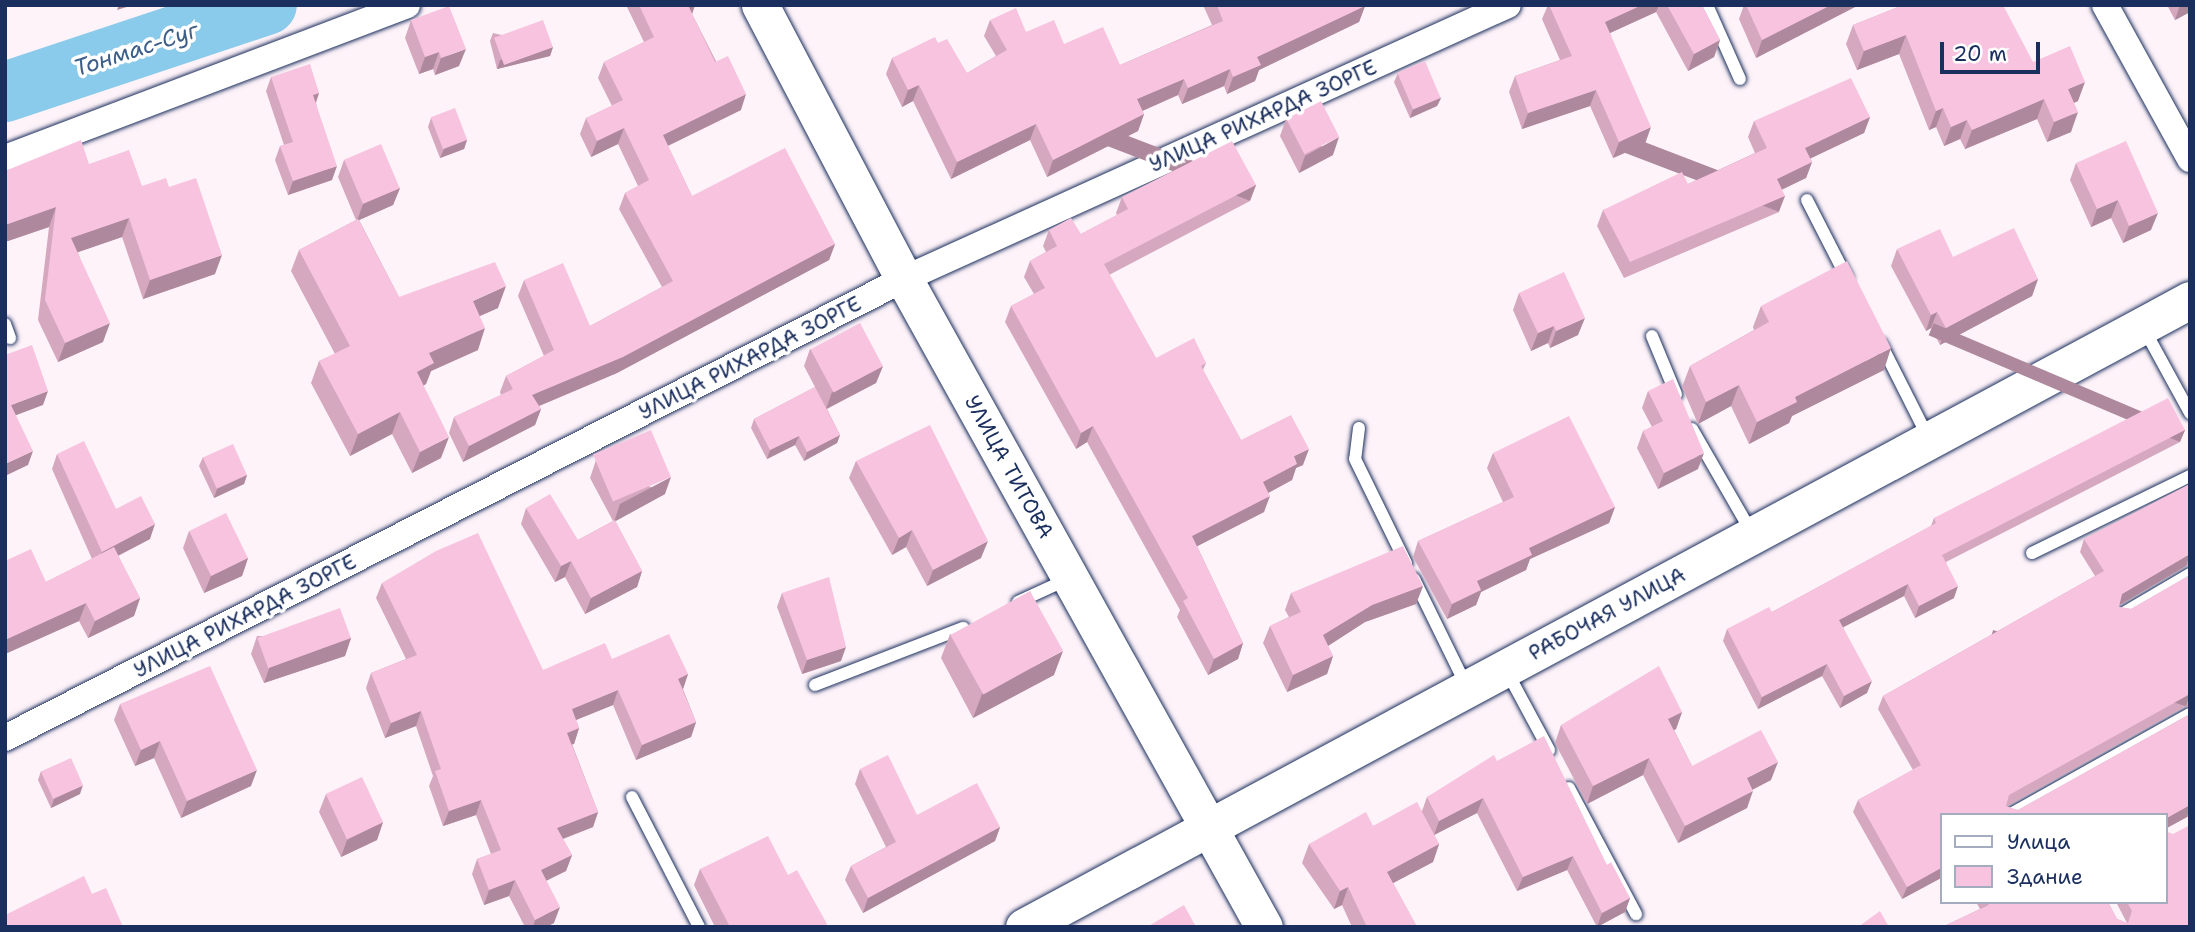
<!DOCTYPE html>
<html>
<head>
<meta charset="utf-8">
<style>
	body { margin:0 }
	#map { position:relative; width:2195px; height:932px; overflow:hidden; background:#fef3f9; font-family:"Shantell Sans",sans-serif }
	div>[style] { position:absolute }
	.river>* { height:60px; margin:-30px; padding:0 30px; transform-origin:30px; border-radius:30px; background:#8acaeb }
	.roads { filter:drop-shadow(0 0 2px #1b2f5e) drop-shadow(0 0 2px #1b2f5e) }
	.service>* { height:12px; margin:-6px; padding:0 6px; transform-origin:6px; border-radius:6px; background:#fff }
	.minor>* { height:26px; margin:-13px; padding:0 13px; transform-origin:13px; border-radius:13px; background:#fff }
	.secondary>* { height:37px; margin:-18.5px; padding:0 18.5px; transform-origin:18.5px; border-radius:18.5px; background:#fff }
	.wall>* { inset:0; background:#d5a8c0 }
	.shaded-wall>* { inset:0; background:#ae889c; transform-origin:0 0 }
	.building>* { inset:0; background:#f8c3df; transform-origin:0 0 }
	span { translate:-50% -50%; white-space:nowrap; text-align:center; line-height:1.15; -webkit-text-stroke:7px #fff; paint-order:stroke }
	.street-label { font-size:21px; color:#1b2f5e }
	.water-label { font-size:23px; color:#3c5e88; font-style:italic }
	.frame { position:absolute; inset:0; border:7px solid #1b2f5e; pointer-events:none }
	.legend { position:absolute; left:1940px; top:813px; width:228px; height:91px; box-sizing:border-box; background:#fff; border:2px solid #a4acbf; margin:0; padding:9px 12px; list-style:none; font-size:21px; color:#1b2f5e }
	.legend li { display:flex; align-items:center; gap:14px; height:35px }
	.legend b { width:35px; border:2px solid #a4acbf }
	.scale { position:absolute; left:1940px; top:42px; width:100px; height:32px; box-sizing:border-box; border:4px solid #1b2f5e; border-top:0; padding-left:9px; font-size:21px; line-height:24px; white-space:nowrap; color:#1b2f5e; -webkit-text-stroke:5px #fff; paint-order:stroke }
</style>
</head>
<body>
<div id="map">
	<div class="river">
		<i style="left:5px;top:92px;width:276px;rotate:-18.4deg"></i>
	</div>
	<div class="roads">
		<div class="service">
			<i style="left:1707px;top:5px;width:81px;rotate:66deg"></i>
			<i style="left:1807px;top:200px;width:88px;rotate:62.9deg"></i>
			<i style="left:5px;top:324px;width:15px;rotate:70deg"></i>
			<i style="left:2144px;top:329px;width:96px;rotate:61.3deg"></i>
			<i style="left:1652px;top:336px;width:63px;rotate:67.5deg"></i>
			<i style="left:1881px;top:344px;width:104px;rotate:63.2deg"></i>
			<i style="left:1359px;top:428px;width:31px;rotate:97deg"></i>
			<i style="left:1355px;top:459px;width:116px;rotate:63.9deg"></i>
			<i style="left:1692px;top:429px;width:118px;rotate:60deg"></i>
			<i style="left:2032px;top:553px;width:176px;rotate:-26deg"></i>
			<i style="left:1414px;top:579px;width:118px;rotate:63.9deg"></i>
			<i style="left:1018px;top:602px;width:55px;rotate:-24.7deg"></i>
			<i style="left:2122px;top:614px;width:79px;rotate:-30.5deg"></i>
			<i style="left:1506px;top:670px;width:91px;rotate:61.7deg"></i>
			<i style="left:815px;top:685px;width:159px;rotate:-21.1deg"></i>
			<i style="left:1569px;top:788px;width:143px;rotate:62deg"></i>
			<i style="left:632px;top:797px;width:146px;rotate:62.7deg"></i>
			<i style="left:2009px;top:815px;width:207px;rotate:-29.2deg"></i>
		</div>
		<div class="minor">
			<i style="left:2105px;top:5px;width:176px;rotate:61.1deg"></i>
			<i style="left:5px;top:158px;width:430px;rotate:-20.8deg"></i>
			<i style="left:5px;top:738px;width:1009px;rotate:-27.05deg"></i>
			<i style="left:904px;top:279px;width:663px;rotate:-24.4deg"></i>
		</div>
		<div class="secondary">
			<i style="left:760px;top:5px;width:310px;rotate:62.3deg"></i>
			<i style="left:904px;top:279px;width:741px;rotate:60.95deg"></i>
			<i style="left:1024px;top:927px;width:1324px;rotate:-28.27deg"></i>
		</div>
	</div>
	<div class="wall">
		<i style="clip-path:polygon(626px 5px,695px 5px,692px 14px,741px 110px,668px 146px,692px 196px,835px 244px,829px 260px,617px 373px,539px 406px,541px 409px,535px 425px,463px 462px,449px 433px,454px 417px,501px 395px,500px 392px,506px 376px,544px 356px,518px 296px,524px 280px,590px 326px,662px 287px,619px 209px,625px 193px,638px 186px,618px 144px,591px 157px,580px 134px,586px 118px,612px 106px,598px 78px,604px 62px,644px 42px)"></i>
		<i style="clip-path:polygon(1203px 5px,1365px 6px,1359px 22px,1259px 70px,1255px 81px,1227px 94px,1224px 86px,1182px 104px,1178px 95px,1142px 111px,1144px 114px,1138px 131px,1047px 177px,1030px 140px,951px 179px,913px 101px,902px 107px,886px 74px,892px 58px,938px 43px,967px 73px,996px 56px,984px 36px,990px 20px,1064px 44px,1120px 65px,1212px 25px)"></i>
		<i style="clip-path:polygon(1548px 5px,1702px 5px,1720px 40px,1714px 57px,1688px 71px,1656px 12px,1610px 33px,1645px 144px,1613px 158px,1590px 106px,1522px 129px,1509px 92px,1515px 76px,1560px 60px,1542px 19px)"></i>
		<i style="clip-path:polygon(1744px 5px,1855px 5px,1855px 7px,1756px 58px,1739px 19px)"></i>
		<i style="clip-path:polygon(1903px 5px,2033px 62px,2078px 101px,2074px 103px,2071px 132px,2047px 142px,2037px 119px,1965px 149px,1960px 139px,1944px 146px,1936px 127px,1929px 130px,1899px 54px,1857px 70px,1846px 44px,1853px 25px)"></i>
		<i style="clip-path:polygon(2167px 5px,2190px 5px,2190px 12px,2175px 20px)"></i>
		<i style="clip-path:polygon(411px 20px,459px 66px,435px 75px,433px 69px,419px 74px,405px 38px)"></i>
		<i style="clip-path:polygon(493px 33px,553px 47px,550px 56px,497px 69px,490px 41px)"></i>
		<i style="clip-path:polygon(1398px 73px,1441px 98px,1437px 106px,1410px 118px,1394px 82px)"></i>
		<i style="clip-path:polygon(271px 77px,319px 93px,316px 103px,332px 180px,288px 195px,275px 160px,280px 146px,284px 145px,266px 91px)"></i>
		<i style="clip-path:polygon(1870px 117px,1864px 133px,1810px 158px,1812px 162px,1806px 178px,1782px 189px,1779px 212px,1624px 278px,1597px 226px,1603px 210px,1688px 184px,1755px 153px,1748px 137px,1754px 121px)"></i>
		<i style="clip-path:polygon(431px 118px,467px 140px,464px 149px,440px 158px,428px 127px)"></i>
		<i style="clip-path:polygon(1286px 119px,1333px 155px,1299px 173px,1280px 136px)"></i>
		<i style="clip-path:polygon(344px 160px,400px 188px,393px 205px,359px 220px,399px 297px,498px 308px,480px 316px,478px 350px,431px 371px,426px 384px,423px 386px,441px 458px,412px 473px,392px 434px,350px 456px,311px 383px,319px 361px,335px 354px,291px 271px,299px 250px,356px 220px,338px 177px)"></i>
		<i style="clip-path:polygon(2076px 163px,2151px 230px,2123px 243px,2111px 218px,2091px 227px,2070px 180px)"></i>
		<i style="clip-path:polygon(89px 164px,142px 186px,169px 187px,215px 274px,143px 299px,122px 237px,78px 252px,103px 342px,58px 362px,38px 320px,49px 227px,5px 242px,5px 171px)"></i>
		<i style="clip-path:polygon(1256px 185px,1250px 201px,1109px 275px,1156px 358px,1206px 363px,1203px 370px,1241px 440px,1303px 465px,1296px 468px,1292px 480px,1268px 493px,1264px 512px,1197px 546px,1243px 643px,1238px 659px,1208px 675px,1177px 617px,1180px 610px,1087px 442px,1076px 449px,1005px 322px,1011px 306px,1034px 294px,1024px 277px,1030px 261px,1046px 252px,1043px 246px,1049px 230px,1081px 234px,1117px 215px,1116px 213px,1122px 197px)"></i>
		<i style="clip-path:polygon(1897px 249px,1953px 257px,2038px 279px,2032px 296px,1940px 345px,1931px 328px,1926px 331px,1891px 266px)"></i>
		<i style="clip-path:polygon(1519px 293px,1578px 335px,1550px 348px,1548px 343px,1531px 351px,1513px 310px)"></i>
		<i style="clip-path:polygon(1761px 306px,1884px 370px,1792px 416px,1789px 423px,1749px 444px,1731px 406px,1698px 424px,1682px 387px,1690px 366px,1754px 330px,1753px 327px)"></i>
		<i style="clip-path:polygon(810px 349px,883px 366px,876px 383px,827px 409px,840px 435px,837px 443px,804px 461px,795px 445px,767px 459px,751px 428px,754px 419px,815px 387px,804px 366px)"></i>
		<i style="clip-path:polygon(1648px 391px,1698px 469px,1658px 489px,1637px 448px,1643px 431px,1652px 427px,1642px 408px)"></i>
		<i style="clip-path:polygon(2185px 430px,2180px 442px,1946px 562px,1954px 598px,1915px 618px,1904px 596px,1843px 627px,1867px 693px,1840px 708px,1822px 676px,1758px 709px,1723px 641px,1727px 629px,1772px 612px,1931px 526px,1934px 518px)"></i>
		<i style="clip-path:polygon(1493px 453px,1615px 507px,1609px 523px,1530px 559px,1526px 570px,1481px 592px,1476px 605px,1447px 619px,1413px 557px,1418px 541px,1503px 502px,1487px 468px)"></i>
		<i style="clip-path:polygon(57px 454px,116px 509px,150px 539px,118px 556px,140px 598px,134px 616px,88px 638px,79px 621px,5px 654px,5px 561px,46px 582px,92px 559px,52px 469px)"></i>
		<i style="clip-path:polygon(203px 457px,247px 475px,244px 484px,214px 498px,199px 466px)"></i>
		<i style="clip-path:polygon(596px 460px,665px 494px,615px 521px,642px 571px,637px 587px,585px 614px,565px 577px,555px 582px,521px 524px,526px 508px,578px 540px,613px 521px,590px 478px)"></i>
		<i style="clip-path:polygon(856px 461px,981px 558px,927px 586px,906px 547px,892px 555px,849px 478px)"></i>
		<i style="clip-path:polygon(2190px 484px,2190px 567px,2186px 566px,2120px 605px,2119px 607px,2131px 609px,2190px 575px,2190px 708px,2186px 706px,2006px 807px,2018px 810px,2190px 714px,2190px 818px,2187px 817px,2165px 829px,2165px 815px,1941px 815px,1941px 878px,1902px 899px,1853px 812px,1858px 800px,1913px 770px,1878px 709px,1883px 696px,2095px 576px,2080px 552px,2084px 539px)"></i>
		<i style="clip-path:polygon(189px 531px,248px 558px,242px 576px,204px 593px,183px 548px)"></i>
		<i style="clip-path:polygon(382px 583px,543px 670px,612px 659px,688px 674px,683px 689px,696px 722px,691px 737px,636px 760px,613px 705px,576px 720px,579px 728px,574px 744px,572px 744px,598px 812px,593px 827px,563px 839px,572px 855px,566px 871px,546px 880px,554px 923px,546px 927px,525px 927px,509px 896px,484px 905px,472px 874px,477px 859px,491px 854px,476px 815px,443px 826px,429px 786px,433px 776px,416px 726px,385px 738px,366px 688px,371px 673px,406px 659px,376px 598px)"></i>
		<i style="clip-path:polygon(1423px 586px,1416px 604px,1365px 622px,1328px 646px,1333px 656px,1327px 674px,1287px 692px,1263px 643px,1270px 626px,1289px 617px,1285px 610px,1291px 593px)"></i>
		<i style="clip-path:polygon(782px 593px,841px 661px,802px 674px,777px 607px)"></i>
		<i style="clip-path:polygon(950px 634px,1054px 675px,973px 718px,941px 658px)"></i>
		<i style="clip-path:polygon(257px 636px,351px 638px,345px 656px,264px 683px,251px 654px)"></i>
		<i style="clip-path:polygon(120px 704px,251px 786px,181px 818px,154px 758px,135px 766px,114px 720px)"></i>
		<i style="clip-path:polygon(1682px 712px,1676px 729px,1674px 730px,1692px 766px,1771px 780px,1752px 790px,1747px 808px,1678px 843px,1643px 775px,1587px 804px,1555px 743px,1561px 725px)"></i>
		<i style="clip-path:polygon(1497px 761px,1607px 865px,1630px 898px,1625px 912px,1597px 927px,1567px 870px,1517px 891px,1477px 813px,1434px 835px,1439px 844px,1433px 862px,1393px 883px,1417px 927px,1352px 927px,1342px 905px,1334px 909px,1302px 863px,1309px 844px,1373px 826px,1422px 811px,1427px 797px)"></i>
		<i style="clip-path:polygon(860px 769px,917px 815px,1000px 827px,995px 841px,863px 913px,845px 880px,851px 866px,886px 847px,855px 784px)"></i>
		<i style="clip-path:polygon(41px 771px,80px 794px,51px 808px,38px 780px)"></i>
		<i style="clip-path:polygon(326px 794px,383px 822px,377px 840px,341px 857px,319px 812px)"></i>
		<i style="clip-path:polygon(700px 869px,788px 875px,826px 927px,715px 927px,694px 885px)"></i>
		<i style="clip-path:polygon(1976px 902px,2108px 902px,2117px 919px,2127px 923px,2116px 902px,2165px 902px,2190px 927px,1942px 927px,1980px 909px)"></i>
	</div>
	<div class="shaded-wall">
		<i style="clip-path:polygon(119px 5px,133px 5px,117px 10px)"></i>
		<i style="clip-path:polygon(688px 5px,695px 5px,691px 17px)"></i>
		<i style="clip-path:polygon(1642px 5px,1659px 5px,1656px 12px,1599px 38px,1605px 22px)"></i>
		<i style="clip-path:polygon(1831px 5px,1855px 5px,1855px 7px,1756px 58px,1762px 40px)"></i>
		<i style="clip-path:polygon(2180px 5px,2190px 5px,2190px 12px,2175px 20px)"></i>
		<i style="clip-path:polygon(1365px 6px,1359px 22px,1259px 70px,1255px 81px,1227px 94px,1233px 77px,1257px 57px)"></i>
		<i style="clip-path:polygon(1906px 35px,1899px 54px,1857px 70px,1864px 51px)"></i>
		<i style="clip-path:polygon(1720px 40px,1714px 57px,1688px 71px,1694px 54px)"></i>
		<i style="clip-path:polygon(553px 47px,550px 56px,497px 69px,500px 60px)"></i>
		<i style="clip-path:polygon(466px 49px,459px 66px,435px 75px,441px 58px)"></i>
		<i style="clip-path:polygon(439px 52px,433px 69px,419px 74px,425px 57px)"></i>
		<i style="clip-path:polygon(1230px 69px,1224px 86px,1182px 104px,1188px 88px)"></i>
		<i style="clip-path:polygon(1184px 79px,1178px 95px,1131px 116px,1137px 99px)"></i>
		<i style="clip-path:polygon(2085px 82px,2078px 101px,2061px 108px,2068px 89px)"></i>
		<i style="clip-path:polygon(919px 85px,913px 101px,902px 107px,908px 90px)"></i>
		<i style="clip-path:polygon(1596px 90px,1590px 106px,1522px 129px,1528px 113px)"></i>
		<i style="clip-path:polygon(319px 93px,314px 107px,313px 95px)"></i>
		<i style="clip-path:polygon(746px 94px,741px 110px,657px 151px,663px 135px)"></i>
		<i style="clip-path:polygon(1441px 98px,1437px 106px,1410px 118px,1413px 109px)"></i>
		<i style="clip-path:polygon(2044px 99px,2037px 119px,1965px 149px,1972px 130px)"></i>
		<i style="clip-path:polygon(1943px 108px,1936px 127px,1929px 130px,1936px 111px)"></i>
		<i style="clip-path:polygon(2078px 112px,2071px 132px,2047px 142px,2054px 122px)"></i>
		<i style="clip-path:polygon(1144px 114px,1138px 131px,1047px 177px,1053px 160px)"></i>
		<i style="clip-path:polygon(1870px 117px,1864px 133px,1799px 164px,1805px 148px)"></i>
		<i style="clip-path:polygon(1967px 120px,1960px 139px,1944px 146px,1951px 127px)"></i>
		<i style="clip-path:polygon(1036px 124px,1030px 140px,951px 179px,957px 162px)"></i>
		<i style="clip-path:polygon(1651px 127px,1645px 144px,1613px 158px,1619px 142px)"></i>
		<i style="clip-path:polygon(624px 128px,618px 144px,591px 157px,597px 141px)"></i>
		<i style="clip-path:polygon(1339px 137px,1333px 155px,1299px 173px,1305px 156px)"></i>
		<i style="clip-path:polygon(467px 140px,464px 149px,440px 158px,444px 149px)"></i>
		<i style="clip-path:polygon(1812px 162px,1806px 178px,1771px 195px,1777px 179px)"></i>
		<i style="clip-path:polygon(337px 166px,332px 180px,288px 195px,293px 181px)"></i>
		<i style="left:1256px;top:185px;width:17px;height:171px;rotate:111deg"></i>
		<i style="clip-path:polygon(400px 188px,393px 205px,357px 221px,363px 204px)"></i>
		<i style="left:1785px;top:196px;width:17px;height:168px;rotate:111deg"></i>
		<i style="clip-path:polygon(2118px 200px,2111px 218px,2091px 227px,2097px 209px)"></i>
		<i style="clip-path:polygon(56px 207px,49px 227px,5px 242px,5px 225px)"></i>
		<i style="clip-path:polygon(2158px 213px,2151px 230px,2123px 243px,2129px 226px)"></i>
		<i style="clip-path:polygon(129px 218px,122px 237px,64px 257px,71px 238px)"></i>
		<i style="clip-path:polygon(835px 244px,829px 260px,617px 373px,527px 411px,532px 395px)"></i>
		<i style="clip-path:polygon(222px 255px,215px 274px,143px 299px,150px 280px)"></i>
		<i style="clip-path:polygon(2038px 279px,2032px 296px,1940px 345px,1946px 328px)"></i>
		<i style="clip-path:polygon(506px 286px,498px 308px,466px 322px,473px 301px)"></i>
		<i style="clip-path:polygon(1937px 312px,1931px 328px,1926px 331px,1931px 315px)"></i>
		<i style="clip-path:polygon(1585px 318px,1578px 335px,1550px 348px,1556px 331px)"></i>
		<i style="clip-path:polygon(110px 323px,103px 342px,58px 362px,65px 343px)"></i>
		<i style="clip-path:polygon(1554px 326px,1548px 343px,1531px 351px,1538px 333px)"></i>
		<i style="clip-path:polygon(485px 328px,478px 350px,431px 371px,426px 384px,409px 393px,417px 372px,429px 353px)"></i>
		<i style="clip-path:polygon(1891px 348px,1884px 370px,1792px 416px,1789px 423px,1749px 444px,1757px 422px,1795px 397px)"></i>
		<i style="clip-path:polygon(883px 366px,876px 383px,826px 409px,832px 392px)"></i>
		<i style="clip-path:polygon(1739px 385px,1731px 406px,1698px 424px,1706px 402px)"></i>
		<i style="clip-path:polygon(48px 391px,43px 405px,6px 419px,11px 405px)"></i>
		<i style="clip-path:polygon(541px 409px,535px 425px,463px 462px,469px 446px)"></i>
		<i style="clip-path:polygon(400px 412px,392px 434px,350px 456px,358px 434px)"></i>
		<i style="clip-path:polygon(1093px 426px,1087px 442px,1076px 449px,1081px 433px)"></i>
		<i style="left:2185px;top:430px;width:13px;height:273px;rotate:113deg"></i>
		<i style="clip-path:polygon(840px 435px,837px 443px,804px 461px,807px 452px)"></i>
		<i style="clip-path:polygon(799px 436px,795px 445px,767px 459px,770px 450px)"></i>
		<i style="clip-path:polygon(449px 437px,441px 458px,412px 473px,420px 452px)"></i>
		<i style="clip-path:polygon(1309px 449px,1303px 465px,1296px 468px,1292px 480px,1257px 499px,1263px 482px,1294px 456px)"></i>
		<i style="clip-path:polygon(33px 451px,28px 465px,5px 476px,5px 464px)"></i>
		<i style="clip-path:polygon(1704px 453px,1698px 469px,1658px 489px,1664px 473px)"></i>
		<i style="clip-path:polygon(247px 475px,244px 484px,214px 498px,217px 489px)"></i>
		<i style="clip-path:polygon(671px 477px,665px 494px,614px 522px,620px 504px)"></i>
		<i style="clip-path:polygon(1270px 496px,1264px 512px,1186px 552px,1192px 536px)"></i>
		<i style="clip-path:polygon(1615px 507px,1609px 523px,1530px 559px,1526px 570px,1481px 592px,1476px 605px,1447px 619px,1452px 604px,1477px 581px,1529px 548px)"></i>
		<i style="clip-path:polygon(155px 524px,150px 539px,96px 567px,102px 552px)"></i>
		<i style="clip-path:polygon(912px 530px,906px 547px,892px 555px,899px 538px)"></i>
		<i style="clip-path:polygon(988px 541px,981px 558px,927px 586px,933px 570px)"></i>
		<i style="clip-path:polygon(2190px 554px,2186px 566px,2118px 606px,2122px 594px)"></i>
		<i style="clip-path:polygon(248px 558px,242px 576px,204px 593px,211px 576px)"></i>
		<i style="clip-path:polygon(571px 561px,565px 577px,555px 582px,561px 566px)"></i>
		<i style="clip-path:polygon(642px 571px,637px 587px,585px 614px,591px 598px)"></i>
		<i style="clip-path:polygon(1908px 584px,1904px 596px,1834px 632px,1839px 620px)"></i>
		<i style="clip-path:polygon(1423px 586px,1416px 604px,1365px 622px,1317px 653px,1323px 635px,1372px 605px)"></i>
		<i style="clip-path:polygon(1958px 586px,1954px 598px,1915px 618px,1919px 606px)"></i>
		<i style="clip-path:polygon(140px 598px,134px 616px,88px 638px,95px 621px)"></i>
		<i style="clip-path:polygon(86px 603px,79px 621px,5px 654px,5px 644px,7px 639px)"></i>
		<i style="clip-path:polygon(351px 638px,345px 656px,264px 683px,270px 666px)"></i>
		<i style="clip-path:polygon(1243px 643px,1238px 659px,1208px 675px,1214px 659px)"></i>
		<i style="clip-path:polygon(846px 647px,841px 661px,802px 674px,807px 660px)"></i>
		<i style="clip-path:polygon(1063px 651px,1054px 675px,973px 718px,982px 694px)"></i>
		<i style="clip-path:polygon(1333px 656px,1327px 674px,1287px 692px,1293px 675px)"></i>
		<i style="clip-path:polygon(1827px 664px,1822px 676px,1758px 709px,1762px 697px)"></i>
		<i style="clip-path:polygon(688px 674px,683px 689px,678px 679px)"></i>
		<i style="clip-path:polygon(1872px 681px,1867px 693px,1840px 708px,1844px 696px)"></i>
		<i style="clip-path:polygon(618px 690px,613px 705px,566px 724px,572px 709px)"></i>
		<i style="left:2190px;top:694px;width:13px;height:207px;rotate:108deg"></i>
		<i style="clip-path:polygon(421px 711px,416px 726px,385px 738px,391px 723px)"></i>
		<i style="clip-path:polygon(1682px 712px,1676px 729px,1662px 737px,1668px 719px)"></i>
		<i style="clip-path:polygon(696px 722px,691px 737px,636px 760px,642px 745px)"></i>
		<i style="clip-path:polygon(579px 728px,574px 744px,561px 748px,567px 733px)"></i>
		<i style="clip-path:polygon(160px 741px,154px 758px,135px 766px,141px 750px)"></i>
		<i style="clip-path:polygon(1649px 758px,1643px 775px,1587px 804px,1593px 786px)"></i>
		<i style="clip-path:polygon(1778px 762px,1771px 780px,1740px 796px,1747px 778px)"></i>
		<i style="clip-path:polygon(257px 770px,251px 786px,181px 818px,187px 801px)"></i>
		<i style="clip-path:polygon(83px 785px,80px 794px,51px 808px,54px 799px)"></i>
		<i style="clip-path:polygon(1753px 791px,1747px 808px,1678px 843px,1685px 826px)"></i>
		<i style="clip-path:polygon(1483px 798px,1477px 813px,1434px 835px,1439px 821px)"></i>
		<i style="clip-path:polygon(481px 800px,476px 815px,443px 826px,449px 811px)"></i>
		<i style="clip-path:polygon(2190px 805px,2187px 817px,2165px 829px,2165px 819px)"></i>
		<i style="clip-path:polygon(598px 812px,593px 827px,552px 843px,557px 828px)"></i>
		<i style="clip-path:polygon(383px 822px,377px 840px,341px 857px,347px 840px)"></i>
		<i style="clip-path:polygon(1000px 827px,995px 841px,863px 913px,868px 898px)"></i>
		<i style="clip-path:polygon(1439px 844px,1433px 862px,1380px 890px,1387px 872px)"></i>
		<i style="clip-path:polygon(572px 855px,566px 871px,536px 886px,541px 870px)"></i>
		<i style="clip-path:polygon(1573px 856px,1567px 870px,1517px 891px,1523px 877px)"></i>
		<i style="clip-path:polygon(1941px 868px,1941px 878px,1902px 899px,1907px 887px)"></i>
		<i style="clip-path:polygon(515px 880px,509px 896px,484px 905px,489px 890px)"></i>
		<i style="clip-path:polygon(1348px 887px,1342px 905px,1334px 909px,1340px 891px)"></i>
		<i style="clip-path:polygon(1630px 898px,1625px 912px,1597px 927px,1602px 913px)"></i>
		<i style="clip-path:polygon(560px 907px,554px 923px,546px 927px,533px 927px,535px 920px)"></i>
	</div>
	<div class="building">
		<i style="clip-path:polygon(639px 5px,688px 5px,715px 62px,728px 56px,746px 94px,663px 135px,692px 196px,785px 148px,835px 244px,623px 357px,532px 395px,541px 409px,469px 446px,454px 417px,513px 389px,506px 376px,554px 350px,524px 280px,563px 263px,590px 326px,673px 281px,625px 193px,649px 180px,624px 128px,597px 141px,586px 118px,623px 100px,604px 62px,654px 37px)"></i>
		<i style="clip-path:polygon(1217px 5px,1365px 6px,1257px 57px,1261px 65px,1233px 77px,1230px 69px,1188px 88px,1184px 79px,1137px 99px,1144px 114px,1053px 160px,1036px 124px,957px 162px,919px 85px,908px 90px,892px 58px,935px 37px,938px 43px,947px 39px,967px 73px,1007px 50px,990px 20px,1016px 8px,1026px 32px,1054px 20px,1064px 44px,1103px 27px,1120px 65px,1223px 21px)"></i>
		<i style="clip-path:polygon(1549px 5px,1642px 5px,1605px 22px,1651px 127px,1619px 142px,1596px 90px,1528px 113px,1515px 76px,1572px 56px)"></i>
		<i style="clip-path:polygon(1667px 5px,1702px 5px,1720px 40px,1694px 54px)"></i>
		<i style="clip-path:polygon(1746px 5px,1831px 5px,1762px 40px)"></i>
		<i style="clip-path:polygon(1903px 5px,2003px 5px,2033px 62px,2070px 46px,2085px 82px,2068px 89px,2078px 112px,2054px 122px,2044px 99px,1972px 130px,1967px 120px,1951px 127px,1943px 108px,1936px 111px,1906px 35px,1864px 51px,1853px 25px)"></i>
		<i style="clip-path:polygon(449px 6px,466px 49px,441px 58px,439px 52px,425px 57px,411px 20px)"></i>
		<i style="left:543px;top:20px;width:29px;height:52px;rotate:70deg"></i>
		<i style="left:1425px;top:61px;width:40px;height:30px;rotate:67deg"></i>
		<i style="clip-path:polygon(310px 64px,319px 93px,313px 95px,337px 166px,293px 181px,280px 146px,293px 142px,271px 77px)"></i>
		<i style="clip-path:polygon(1851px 78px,1870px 117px,1805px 148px,1812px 162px,1777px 179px,1785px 196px,1630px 262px,1603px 210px,1682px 172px,1688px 184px,1767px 148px,1754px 121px)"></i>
		<i style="left:1321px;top:101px;width:40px;height:39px;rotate:63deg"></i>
		<i style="left:455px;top:108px;width:34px;height:26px;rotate:69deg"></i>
		<i style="clip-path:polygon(81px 140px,89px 164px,129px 150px,142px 186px,166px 178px,169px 187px,196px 178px,222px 255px,150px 280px,129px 218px,71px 238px,110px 323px,65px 343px,45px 300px,56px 207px,5px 225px,5px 171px)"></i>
		<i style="clip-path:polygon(1232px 141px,1256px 185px,1104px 264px,1156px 358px,1194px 338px,1206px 363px,1201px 366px,1241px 440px,1291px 415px,1309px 449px,1294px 456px,1297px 464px,1263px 482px,1270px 496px,1192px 536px,1243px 643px,1214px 659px,1183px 601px,1188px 598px,1093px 426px,1081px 433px,1011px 306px,1045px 288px,1030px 261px,1057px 246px,1049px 230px,1071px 218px,1081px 234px,1128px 209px,1122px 197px)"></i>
		<i style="clip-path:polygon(2126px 141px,2158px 213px,2129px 226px,2118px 200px,2097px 209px,2076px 163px)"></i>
		<i style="left:381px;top:144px;width:48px;height:40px;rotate:67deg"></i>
		<i style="clip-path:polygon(358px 219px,399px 297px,495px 262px,506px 286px,473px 301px,485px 328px,429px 353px,434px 363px,417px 372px,449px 437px,420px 452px,400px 412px,358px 434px,319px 361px,350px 346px,299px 250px)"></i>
		<i style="clip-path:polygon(2014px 228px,2038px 279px,1946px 328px,1937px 312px,1931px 315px,1897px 249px,1940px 229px,1953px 257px)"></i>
		<i style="clip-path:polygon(1847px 261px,1891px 348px,1795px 397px,1797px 402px,1757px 422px,1739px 385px,1706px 402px,1690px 366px,1769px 322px,1761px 306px)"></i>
		<i style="clip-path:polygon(1564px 272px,1585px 318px,1556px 331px,1554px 326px,1538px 333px,1519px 293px)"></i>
		<i style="left:860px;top:323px;width:49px;height:56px;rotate:62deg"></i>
		<i style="clip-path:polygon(32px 345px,48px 391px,11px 405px,33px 451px,5px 464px,5px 355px)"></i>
		<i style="clip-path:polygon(1673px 379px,1704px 453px,1664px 473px,1643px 431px,1663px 421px,1648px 391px)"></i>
		<i style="clip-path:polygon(815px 387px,840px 435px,807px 452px,799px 436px,770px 450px,754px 419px)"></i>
		<i style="clip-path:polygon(2168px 398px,2185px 430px,1942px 555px,1958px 586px,1919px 606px,1908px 584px,1839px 620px,1872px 681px,1844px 696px,1827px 664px,1762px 697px,1727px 629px,1769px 607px,1772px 612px,1936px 523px,1934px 518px)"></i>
		<i style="clip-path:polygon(1569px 416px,1615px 507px,1529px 548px,1532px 555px,1477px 581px,1481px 590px,1452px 604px,1418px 541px,1514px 497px,1493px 453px)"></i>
		<i style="clip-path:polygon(930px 425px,988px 541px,933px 570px,912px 530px,899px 538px,856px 461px)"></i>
		<i style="left:651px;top:430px;width:51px;height:63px;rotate:67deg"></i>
		<i style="clip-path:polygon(84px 441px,116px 509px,141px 496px,155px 524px,102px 552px,57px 454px)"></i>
		<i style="left:233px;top:444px;width:34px;height:33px;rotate:66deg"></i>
		<i style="clip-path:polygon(2190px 484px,2190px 554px,2122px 594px,2119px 607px,2131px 609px,2190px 575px,2190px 694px,2009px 795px,2006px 806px,2018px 810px,2190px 714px,2190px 805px,2165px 819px,2165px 815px,1941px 815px,1941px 868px,1907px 887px,1858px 800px,1921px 765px,1883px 696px,2104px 571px,2084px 539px)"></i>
		<i style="clip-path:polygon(550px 494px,578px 540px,615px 520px,642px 571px,591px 598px,571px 561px,561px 566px,526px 508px)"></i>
		<i style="left:226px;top:513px;width:50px;height:41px;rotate:64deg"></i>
		<i style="clip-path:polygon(478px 533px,543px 670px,605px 643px,612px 659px,669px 634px,688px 674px,678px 679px,696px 722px,642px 745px,618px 690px,572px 709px,579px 728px,567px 733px,598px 812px,557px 828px,572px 855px,541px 870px,560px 907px,535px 920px,515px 880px,489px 890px,477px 859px,501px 850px,481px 800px,449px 811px,435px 771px,441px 769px,421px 711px,391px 723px,371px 673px,417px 655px,382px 583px,436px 551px)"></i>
		<i style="clip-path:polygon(1403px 546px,1423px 586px,1372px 605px,1323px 635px,1333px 656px,1293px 675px,1270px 626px,1301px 612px,1291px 593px)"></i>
		<i style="clip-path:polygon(114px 547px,140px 598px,95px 621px,86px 603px,7px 639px,5px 634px,5px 561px,31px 549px,46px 582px)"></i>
		<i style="clip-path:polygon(829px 577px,846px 647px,807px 660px,782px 593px)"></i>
		<i style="left:1030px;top:591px;width:68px;height:91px;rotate:61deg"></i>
		<i style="left:340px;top:608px;width:32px;height:88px;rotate:70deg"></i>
		<i style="clip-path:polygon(210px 666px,257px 770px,187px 801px,160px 741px,141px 750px,120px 704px)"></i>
		<i style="clip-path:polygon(1659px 666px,1682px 712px,1668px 719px,1692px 766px,1761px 730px,1778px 762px,1747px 778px,1753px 791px,1685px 826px,1649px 758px,1593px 786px,1561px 725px)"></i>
		<i style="clip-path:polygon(1544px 736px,1607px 865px,1611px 862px,1630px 898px,1602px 913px,1573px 856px,1523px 877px,1483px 798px,1439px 821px,1427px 797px,1494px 755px,1497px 761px)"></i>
		<i style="clip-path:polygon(888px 755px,917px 815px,977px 783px,1000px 827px,868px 898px,851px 866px,896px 842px,860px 769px)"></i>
		<i style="left:71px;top:758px;width:30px;height:33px;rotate:66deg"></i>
		<i style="left:362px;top:777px;width:50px;height:40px;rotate:65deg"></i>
		<i style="clip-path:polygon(1417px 802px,1439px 844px,1387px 872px,1417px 927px,1367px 927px,1348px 887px,1340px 891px,1309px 844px,1366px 812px,1373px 826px)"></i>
		<i style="clip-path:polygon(2190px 825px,2190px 927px,1942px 927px,1989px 905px,1987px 902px,2108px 902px,2117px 919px,2128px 923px,2132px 911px,2127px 902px,2165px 902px,2165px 831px,2173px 834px)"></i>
		<i style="clip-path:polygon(768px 836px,788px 875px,797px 870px,827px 924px,823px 927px,725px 927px,729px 925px,700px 869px)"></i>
		<i style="clip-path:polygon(84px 876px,92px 894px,106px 888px,123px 927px,5px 927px,5px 915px)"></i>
		<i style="clip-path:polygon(1184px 905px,1196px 927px,1147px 927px)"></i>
		<i style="clip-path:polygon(1880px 911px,1889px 927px,1858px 927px)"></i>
	</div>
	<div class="street-label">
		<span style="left:1263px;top:116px;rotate:-24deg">УЛИЦА РИХАРДА ЗОРГЕ</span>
		<span style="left:750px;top:358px;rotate:-27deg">УЛИЦА РИХАРДА ЗОРГЕ</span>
		<span style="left:1009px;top:467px;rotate:61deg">УЛИЦА ТИТОВА</span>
		<span style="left:1607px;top:614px;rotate:-28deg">РАБОЧАЯ УЛИЦА</span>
		<span style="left:245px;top:616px;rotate:-27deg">УЛИЦА РИХАРДА ЗОРГЕ</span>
	</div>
	<div class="water-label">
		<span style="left:136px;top:49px;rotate:-18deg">Тонмас-Суг</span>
	</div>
	<div class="frame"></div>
	<ul class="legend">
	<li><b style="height:9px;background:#fff"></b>Улица</li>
	<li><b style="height:19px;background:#f8c3df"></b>Здание</li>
	</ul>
	<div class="scale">20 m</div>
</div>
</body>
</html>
